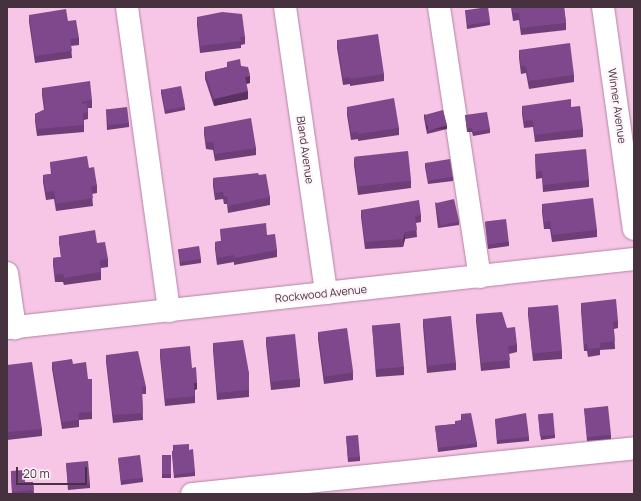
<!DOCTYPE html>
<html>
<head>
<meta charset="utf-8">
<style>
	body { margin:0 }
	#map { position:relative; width:641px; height:501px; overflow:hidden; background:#f7c5e5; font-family:Manrope,sans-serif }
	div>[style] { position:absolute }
	.roads { filter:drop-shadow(0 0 1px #b384a3) drop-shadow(0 0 1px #b384a3) }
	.minor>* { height:22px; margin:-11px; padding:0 11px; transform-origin:11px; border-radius:11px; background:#fff }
	.wall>* { inset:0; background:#6d3e78; transform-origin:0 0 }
	.shaded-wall>* { inset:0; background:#593262; transform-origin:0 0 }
	.building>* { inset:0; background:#7f488c; transform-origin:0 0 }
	span { translate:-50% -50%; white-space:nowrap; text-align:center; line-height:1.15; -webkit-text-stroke:4px #fef4fa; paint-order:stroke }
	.street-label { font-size:11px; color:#46323f }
	.frame { position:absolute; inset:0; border:8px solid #46323f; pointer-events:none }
	.scale { position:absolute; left:16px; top:467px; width:71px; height:18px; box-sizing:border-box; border:2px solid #46323f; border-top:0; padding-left:5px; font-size:12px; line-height:14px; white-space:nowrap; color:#46323f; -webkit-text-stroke:3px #fef4fa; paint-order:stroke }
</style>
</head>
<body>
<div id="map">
	<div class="roads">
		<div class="minor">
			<i style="left:127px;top:7px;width:307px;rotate:82.1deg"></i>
			<i style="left:285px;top:7px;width:289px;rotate:81.8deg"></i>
			<i style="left:439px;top:7px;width:273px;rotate:81.4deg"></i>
			<i style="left:603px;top:7px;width:224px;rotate:82.1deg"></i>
			<i style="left:7px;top:273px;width:56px;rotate:81.7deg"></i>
			<i style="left:7px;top:328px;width:631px;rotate:-6.28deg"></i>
			<i style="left:192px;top:494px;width:444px;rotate:-5.9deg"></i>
		</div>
	</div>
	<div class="wall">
		<i style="clip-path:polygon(511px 7px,564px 7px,566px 23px,566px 30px,521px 35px,519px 20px,513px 21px)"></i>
		<i style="clip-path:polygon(465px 10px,490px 22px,490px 25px,467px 29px)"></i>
		<i style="clip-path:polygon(29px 15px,68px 21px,79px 38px,79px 45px,71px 46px,72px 58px,35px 63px,29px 22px)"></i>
		<i style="clip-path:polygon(197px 17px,245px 37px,245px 44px,241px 45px,241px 48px,200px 53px,197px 25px)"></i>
		<i style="clip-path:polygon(337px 40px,384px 74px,384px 81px,350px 86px,350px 84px,343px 85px,337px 48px)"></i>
		<i style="clip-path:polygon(519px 50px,574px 75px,574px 82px,529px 89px,526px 73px,521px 74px,519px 58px)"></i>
		<i style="clip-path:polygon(227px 62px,241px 66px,250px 83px,246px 84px,248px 99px,214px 106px,205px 79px,205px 72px,227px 67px)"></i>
		<i style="clip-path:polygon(42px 88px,92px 100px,92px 108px,88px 108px,88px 119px,84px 120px,84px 132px,37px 136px,35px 121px,35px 114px,44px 110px,42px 95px)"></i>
		<i style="clip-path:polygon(161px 89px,185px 107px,185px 110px,165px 114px,161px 93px)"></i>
		<i style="clip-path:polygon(522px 106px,571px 107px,583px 129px,583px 137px,535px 142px,533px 127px,524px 128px,522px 114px)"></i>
		<i style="clip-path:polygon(347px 107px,399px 128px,399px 135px,358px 141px,358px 139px,351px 140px,347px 115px)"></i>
		<i style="clip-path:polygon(106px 109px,129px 123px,129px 127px,107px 130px)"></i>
		<i style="clip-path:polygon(424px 114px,447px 129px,427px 134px,424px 118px)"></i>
		<i style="clip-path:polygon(465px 115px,490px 129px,490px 133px,473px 136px,472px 132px,467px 132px)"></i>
		<i style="clip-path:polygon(204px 127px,256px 148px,256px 155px,215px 161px,213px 150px,206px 149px,204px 134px)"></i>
		<i style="clip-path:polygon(535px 154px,589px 180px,589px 187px,543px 192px,542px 178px,536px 179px)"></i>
		<i style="clip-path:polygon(354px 158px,411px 181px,411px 188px,358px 195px,354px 165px)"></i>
		<i style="clip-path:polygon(50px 162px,89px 168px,97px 186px,97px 193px,92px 194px,93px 206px,56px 211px,54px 199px,46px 200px,43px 182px,43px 175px,51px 174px)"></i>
		<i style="clip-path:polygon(425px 163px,453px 177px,453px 181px,428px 184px,425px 167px)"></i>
		<i style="clip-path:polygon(259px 175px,270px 197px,270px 205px,228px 213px,227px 204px,224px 204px,223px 199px,215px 200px,213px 186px,213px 178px)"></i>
		<i style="clip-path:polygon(435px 202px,459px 221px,459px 225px,438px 228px)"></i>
		<i style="clip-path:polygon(542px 204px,597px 230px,597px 237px,552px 242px,550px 229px,544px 229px,542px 212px)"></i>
		<i style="clip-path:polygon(361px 210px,421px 215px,421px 222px,416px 223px,417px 237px,405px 239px,403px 247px,365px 249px,361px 217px)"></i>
		<i style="clip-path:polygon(485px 222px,509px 242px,509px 246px,488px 249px)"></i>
		<i style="clip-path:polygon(220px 229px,267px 235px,277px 250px,277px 257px,234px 265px,234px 262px,217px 265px,215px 249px,215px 242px,221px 241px)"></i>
		<i style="clip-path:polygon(59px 236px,97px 243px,108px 259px,108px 267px,101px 268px,101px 280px,64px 285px,63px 282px,55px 282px,53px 265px,53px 258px,61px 257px,59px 243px)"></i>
		<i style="clip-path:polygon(178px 249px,201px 259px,201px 263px,180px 266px)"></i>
		<i style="clip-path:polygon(581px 303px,618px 321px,618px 328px,614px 329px,615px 349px,600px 350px,600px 355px,588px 357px,587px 351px,584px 351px,581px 310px)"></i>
		<i style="clip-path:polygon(528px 307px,562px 351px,562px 359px,533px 361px,528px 315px)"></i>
		<i style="clip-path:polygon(476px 314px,507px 328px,517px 345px,517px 352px,509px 354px,510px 368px,481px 371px,476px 321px)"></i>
		<i style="clip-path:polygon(423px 319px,456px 363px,456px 370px,427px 373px,423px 326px)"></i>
		<i style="clip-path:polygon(372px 325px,404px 367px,404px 375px,376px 377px)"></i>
		<i style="clip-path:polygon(318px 332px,353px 373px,353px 380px,324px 384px,318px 339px)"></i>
		<i style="clip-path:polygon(266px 337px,300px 379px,300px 387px,271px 390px,266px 344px)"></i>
		<i style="clip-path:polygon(213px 343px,249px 373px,249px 397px,217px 400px,213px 350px)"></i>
		<i style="clip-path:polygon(160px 349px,192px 368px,197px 389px,195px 390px,195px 403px,165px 406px,160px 357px)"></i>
		<i style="clip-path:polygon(106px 355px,146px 387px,146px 394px,142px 394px,143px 420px,113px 423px,106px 362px)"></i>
		<i style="clip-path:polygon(52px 362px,73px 364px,88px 379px,92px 379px,92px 419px,79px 420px,79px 427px,62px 429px,52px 369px)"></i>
		<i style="clip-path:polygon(7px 365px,42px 429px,42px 436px,7px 440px)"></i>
		<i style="clip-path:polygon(584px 408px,611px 435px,611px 439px,587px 441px)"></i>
		<i style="clip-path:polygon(461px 414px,477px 443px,477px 447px,438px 452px,435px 426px,455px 424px,461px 420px)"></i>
		<i style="clip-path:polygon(538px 415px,555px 435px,555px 438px,541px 440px)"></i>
		<i style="clip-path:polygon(495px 419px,529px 437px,529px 441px,497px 444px)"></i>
		<i style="clip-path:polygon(346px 436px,360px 457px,360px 461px,348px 462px)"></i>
		<i style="clip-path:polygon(173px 445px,189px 450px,195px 472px,195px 476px,174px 478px,172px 454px,172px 451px,173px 451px)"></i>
		<i style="left:162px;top:455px;width:9px;height:23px"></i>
		<i style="clip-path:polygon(118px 458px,143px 478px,143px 482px,121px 485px)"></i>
		<i style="clip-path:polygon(66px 463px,90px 484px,90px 488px,68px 490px)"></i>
		<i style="clip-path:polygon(11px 471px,25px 482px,33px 482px,34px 494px,12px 494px)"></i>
	</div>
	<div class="shaded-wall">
		<i style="clip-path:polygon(250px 75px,250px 83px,245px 84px,245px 77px)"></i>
		<i style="clip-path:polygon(248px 91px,248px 99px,214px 106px,214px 99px)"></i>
		<i style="left:447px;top:125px;width:4px;height:21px;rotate:90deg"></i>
		<i style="clip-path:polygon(405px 232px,405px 239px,403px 247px,403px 239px)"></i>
		<i style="clip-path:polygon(197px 382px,197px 389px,194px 390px,194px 383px)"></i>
	</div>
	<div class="building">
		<i style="left:488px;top:7px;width:15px;height:23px;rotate:82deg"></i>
		<i style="clip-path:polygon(512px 7px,564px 7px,566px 23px,521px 28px,519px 13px,513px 13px)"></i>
		<i style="clip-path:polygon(66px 9px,68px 21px,76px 20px,79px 38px,70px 39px,72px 51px,35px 56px,29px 15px)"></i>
		<i style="clip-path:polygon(222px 12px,242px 14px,245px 37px,240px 37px,241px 41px,200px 46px,197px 17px)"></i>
		<i style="clip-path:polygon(378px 34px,384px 74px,350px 79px,350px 77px,343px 78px,337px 40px)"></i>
		<i style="clip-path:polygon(570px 43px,574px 75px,529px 81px,526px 66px,521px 66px,519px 50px)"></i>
		<i style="clip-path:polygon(240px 59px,241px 66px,248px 67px,250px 75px,245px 77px,248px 91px,214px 99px,205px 72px,228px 67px,227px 62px)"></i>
		<i style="clip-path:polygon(90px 81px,92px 100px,82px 102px,82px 104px,87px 103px,88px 112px,83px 113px,84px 125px,37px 129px,35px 114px,45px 109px,42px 88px)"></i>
		<i style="left:181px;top:86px;width:21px;height:20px;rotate:79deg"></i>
		<i style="clip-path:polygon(394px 98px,399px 128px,358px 134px,358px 132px,351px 133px,347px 107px)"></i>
		<i style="clip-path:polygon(571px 99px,571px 107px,580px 106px,583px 129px,535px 135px,533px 120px,524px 121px,522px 106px)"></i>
		<i style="left:127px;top:107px;width:16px;height:21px;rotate:83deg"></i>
		<i style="left:443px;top:110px;width:16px;height:19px;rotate:75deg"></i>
		<i style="clip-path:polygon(487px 112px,490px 129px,473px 132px,472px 128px,467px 129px,465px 115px)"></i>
		<i style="clip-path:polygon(251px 118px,256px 148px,215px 154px,213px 142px,206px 142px,204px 127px)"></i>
		<i style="clip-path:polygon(586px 149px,589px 180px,543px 185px,542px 171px,536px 172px,535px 154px)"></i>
		<i style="left:408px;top:151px;width:30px;height:54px;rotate:84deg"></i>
		<i style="clip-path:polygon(87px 156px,89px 168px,94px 167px,97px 186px,91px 186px,93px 198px,56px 204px,54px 191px,46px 192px,43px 175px,52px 174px,50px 162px)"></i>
		<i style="left:450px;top:159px;width:18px;height:25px;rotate:81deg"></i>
		<i style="clip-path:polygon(258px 173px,259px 175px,266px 174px,270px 197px,228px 206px,227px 196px,224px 197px,223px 192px,215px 193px,213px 178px)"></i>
		<i style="clip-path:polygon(593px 198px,597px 230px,552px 235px,550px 221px,544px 222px,542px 204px)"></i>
		<i style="left:454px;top:199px;width:23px;height:19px;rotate:77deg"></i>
		<i style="clip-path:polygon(419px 200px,421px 215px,415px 216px,417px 230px,405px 232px,403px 239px,365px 242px,361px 210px)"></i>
		<i style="left:506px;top:219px;width:23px;height:21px;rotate:83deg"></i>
		<i style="clip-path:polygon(266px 223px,267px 235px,275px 234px,277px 250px,234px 258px,234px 255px,217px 258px,215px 242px,222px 241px,220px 229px)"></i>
		<i style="clip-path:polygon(95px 230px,97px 243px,105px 242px,108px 259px,100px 260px,101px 272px,64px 278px,63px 274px,55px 275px,53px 258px,61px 257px,59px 236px)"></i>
		<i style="left:199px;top:246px;width:13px;height:21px;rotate:81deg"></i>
		<i style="clip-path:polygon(616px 299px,618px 321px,613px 322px,615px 341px,600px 343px,600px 348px,588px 349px,587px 344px,584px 344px,581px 303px)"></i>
		<i style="left:558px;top:305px;width:46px;height:30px;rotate:85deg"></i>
		<i style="clip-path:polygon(502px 312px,507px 328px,515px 327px,517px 345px,508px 346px,510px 360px,481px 363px,476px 314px)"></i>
		<i style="left:451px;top:316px;width:47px;height:28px;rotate:84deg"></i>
		<i style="left:400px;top:323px;width:44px;height:28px;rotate:85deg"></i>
		<i style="left:347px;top:328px;width:45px;height:29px;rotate:82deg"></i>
		<i style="left:295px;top:334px;width:45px;height:29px;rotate:84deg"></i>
		<i style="clip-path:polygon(243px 340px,249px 373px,249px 390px,217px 393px,213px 343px)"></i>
		<i style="clip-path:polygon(190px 346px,192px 368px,196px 367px,197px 382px,194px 383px,195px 396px,165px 399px,160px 349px)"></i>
		<i style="clip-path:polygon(138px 351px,146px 387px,142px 387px,143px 413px,113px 415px,106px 355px)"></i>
		<i style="clip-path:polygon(72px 359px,73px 364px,86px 362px,88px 379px,92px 379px,92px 412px,78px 413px,79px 420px,62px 422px,52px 362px)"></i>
		<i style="clip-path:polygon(32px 362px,42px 429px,7px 432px,7px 365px)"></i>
		<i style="left:608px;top:406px;width:29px;height:24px;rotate:84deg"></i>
		<i style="clip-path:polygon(471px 413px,477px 443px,438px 448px,435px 426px,455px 424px,455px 421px,462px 420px,461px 414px)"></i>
		<i style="clip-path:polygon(526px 413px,529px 437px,497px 440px,495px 419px)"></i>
		<i style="left:553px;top:413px;width:22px;height:15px;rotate:85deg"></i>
		<i style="left:358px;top:435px;width:22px;height:12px;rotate:85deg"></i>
		<i style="clip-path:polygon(189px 444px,189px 450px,193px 449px,195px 472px,174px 475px,172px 451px,174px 450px,173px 445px)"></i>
		<i style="left:140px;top:455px;width:23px;height:22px;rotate:83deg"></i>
		<i style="left:162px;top:455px;width:9px;height:19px"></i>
		<i style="left:88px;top:461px;width:23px;height:22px;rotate:85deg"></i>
		<i style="clip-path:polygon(24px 470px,25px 482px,33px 482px,34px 490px,12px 492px,11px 471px)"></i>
	</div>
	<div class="street-label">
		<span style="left:617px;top:106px;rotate:82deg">Winner Avenue</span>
		<span style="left:305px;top:150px;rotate:82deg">Bland Avenue</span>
		<span style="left:321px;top:294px;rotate:-6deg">Rockwood Avenue</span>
	</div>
	<div class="frame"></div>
	<div class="scale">20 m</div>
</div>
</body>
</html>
